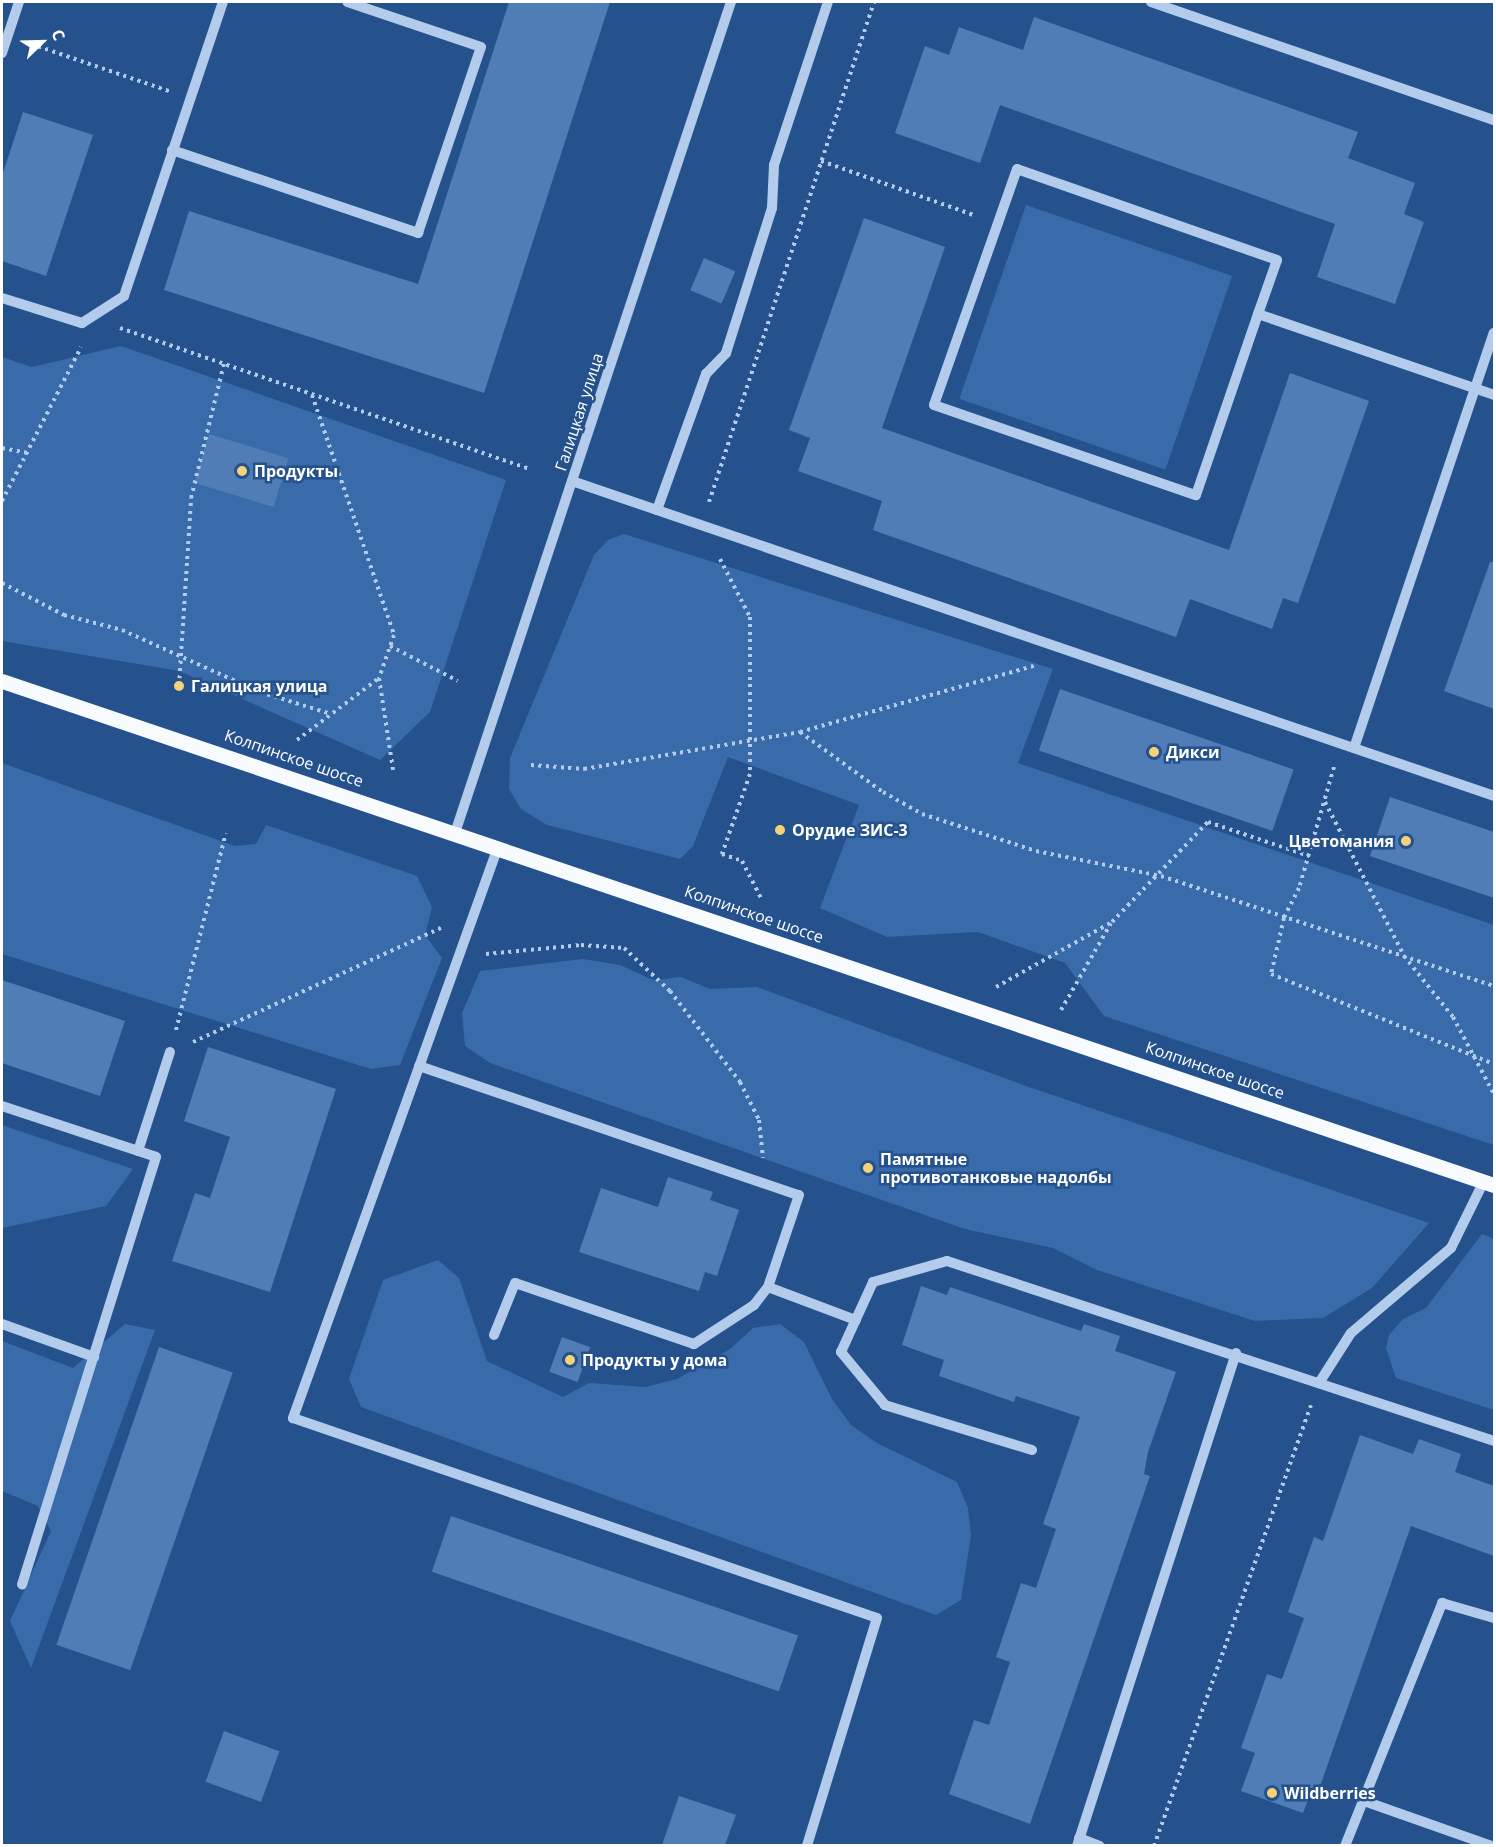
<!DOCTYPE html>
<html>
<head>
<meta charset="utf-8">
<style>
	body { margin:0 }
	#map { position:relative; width:1496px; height:1847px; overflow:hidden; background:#25518d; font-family:"Open Sans",sans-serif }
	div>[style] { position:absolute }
	.green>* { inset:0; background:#396baa; transform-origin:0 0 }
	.building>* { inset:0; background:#517db6; transform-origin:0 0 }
	.path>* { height:4px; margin-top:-2px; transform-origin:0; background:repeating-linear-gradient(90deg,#b4cceb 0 3px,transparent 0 7.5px) }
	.minor>* { height:10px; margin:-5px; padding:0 5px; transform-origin:5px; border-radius:5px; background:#b4cceb }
	.major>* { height:15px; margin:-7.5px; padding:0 7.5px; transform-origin:7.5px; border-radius:7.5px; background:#f8fbfe }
	.dots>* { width:16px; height:16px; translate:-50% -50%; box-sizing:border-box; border:3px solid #25518d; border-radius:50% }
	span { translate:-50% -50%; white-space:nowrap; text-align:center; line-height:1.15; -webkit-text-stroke:5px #25518d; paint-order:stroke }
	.street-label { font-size:16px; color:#fff }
	.poi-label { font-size:16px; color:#fff; font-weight:700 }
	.left { translate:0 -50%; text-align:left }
	.right { translate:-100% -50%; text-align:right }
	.frame { position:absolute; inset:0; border:3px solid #fff; pointer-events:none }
	.north { position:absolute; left:12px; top:12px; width:60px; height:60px; -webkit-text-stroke:4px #25518d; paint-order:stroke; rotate:67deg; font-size:16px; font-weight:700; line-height:24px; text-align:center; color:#fff }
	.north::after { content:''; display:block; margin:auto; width:21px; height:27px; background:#fff; clip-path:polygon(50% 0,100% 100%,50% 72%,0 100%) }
</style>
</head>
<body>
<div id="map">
	<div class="green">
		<i style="left:1026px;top:205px;width:218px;height:205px;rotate:19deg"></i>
		<i style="clip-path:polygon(121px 346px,506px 480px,430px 712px,380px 760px,179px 671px,2px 641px,2px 357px,32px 367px)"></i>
		<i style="clip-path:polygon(624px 534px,1053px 669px,1018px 763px,1494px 925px,1494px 1145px,1104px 1016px,1065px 963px,978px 932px,887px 937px,820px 908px,859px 805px,728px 757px,693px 846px,680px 859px,547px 825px,521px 809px,509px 789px,510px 758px,594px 555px,608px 540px)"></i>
		<i style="clip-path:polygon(2px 763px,235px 846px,256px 844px,266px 825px,417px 876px,432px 907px,425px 935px,442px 958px,400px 1065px,371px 1069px,2px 954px)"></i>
		<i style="clip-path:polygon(583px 959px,620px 965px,653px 980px,681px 977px,710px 989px,757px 987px,1029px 1087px,1429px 1223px,1372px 1288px,1323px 1318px,1255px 1321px,1097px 1270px,1053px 1248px,965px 1229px,490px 1063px,465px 1046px,462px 1013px,480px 971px)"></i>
		<i style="clip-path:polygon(2px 1125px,133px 1169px,106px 1206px,2px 1228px)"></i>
		<i style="clip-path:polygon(1482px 1234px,1494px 1239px,1494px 1410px,1396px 1378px,1386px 1348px,1389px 1335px,1403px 1319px,1426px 1308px)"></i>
		<i style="clip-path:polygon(438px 1260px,459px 1278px,487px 1361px,563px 1397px,589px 1383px,646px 1387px,677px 1379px,730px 1349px,753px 1328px,780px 1324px,804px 1342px,832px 1399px,851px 1425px,877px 1443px,957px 1482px,968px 1508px,971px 1536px,961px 1600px,936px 1615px,361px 1407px,349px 1379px,383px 1280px)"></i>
		<i style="clip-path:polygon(125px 1324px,155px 1330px,31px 1668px,10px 1621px,51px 1531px,38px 1506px,2px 1491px,2px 1341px,73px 1368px)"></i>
	</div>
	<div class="building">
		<i style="clip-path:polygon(509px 2px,610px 2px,484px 393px,164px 290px,189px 211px,418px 284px)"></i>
		<i style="clip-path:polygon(1034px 17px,1358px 132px,1348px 158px,1415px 183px,1404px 214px,1424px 222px,1395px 304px,1317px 277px,1335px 224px,1000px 105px,980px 163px,895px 133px,925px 46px,949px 55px,959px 27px,1023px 50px)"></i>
		<i style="clip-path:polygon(23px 112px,93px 135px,46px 276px,2px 261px,2px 176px)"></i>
		<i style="clip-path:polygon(864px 218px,945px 247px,882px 428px,1229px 550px,1290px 373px,1369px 401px,1298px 603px,1283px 598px,1272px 629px,1190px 599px,1176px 637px,873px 530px,882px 501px,798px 471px,810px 438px,789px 430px)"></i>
		<i style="left:704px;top:258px;width:34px;height:35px;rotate:23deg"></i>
		<i style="left:209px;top:434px;width:83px;height:51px;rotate:17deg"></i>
		<i style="clip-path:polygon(1490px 562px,1494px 562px,1494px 709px,1444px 691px)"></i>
		<i style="left:1060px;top:689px;width:247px;height:65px;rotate:19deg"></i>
		<i style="clip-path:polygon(1390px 797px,1494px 832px,1494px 898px,1370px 856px)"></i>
		<i style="clip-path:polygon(2px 980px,125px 1021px,100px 1096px,2px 1063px)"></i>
		<i style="clip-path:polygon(208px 1047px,336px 1089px,270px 1292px,172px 1261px,195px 1193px,210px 1198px,230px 1137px,184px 1121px)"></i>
		<i style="clip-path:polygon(668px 1177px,713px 1192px,710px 1200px,739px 1210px,717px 1276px,705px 1272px,699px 1291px,579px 1252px,601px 1188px,658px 1207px)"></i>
		<i style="clip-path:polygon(921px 1286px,947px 1295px,950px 1287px,1081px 1331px,1084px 1324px,1120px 1336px,1115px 1351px,1176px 1372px,1148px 1452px,1144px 1474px,1150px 1476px,1030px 1824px,949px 1794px,974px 1720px,989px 1725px,1010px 1662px,996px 1657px,1021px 1583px,1036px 1588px,1056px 1529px,1043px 1524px,1080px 1417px,1016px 1396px,1014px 1402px,939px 1376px,944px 1360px,902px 1345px)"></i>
		<i style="left:562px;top:1337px;width:30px;height:37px;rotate:20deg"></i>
		<i style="left:159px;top:1347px;width:78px;height:315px;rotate:19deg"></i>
		<i style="clip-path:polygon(1360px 1435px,1413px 1454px,1419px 1439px,1461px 1454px,1455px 1472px,1494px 1486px,1494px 1556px,1411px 1526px,1317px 1795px,1311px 1792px,1303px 1813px,1241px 1791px,1255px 1753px,1241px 1748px,1267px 1674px,1282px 1679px,1304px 1618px,1288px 1612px,1314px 1537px,1323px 1541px)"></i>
		<i style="left:451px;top:1516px;width:367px;height:59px;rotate:19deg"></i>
		<i style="left:224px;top:1731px;width:59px;height:54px;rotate:20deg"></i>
		<i style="clip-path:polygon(679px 1796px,736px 1815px,725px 1845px,662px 1845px)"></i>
	</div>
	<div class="path">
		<i style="left:31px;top:44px;width:146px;rotate:18.8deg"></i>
		<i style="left:821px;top:161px;width:164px;rotate:19.5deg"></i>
		<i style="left:120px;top:328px;width:433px;rotate:19deg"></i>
		<i style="left:312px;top:395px;width:254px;rotate:71.1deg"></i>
		<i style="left:394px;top:635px;width:46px;rotate:109.2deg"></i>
		<i style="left:379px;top:678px;width:93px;rotate:81.3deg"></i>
		<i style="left:2px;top:448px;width:25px;rotate:11deg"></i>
		<i style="left:2px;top:501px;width:173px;rotate:-62.8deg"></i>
		<i style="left:709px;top:502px;width:527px;rotate:-71.74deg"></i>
		<i style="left:720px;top:559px;width:65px;rotate:62.7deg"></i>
		<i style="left:750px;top:617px;width:157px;rotate:90deg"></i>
		<i style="left:750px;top:774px;width:85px;rotate:109.3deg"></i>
		<i style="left:722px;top:854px;width:21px;rotate:19deg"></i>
		<i style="left:742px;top:861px;width:42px;rotate:62.8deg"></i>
		<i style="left:2px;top:583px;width:70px;rotate:27.3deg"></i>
		<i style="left:64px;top:615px;width:60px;rotate:14.5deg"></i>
		<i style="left:122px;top:630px;width:151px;rotate:24.2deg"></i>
		<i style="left:260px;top:692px;width:74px;rotate:17.2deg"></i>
		<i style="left:390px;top:646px;width:76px;rotate:27.2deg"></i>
		<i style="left:179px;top:686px;width:188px;rotate:-86.3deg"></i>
		<i style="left:191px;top:498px;width:138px;rotate:-76.2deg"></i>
		<i style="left:800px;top:732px;width:102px;rotate:35.9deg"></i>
		<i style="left:883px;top:792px;width:45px;rotate:29.4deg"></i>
		<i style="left:922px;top:814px;width:120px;rotate:18deg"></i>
		<i style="left:1036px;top:851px;width:127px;rotate:11.3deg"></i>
		<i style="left:1161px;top:876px;width:351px;rotate:18.3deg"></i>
		<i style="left:297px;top:740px;width:101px;rotate:-37deg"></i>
		<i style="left:531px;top:765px;width:53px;rotate:4.3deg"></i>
		<i style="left:584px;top:769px;width:219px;rotate:-9.7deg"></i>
		<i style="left:800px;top:732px;width:243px;rotate:-15.8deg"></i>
		<i style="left:1334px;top:767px;width:126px;rotate:106.1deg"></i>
		<i style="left:1299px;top:888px;width:34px;rotate:117deg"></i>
		<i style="left:1284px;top:918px;width:57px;rotate:103.1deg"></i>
		<i style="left:1271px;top:974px;width:240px;rotate:22deg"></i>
		<i style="left:1325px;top:802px;width:173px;rotate:62.8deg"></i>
		<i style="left:1404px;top:956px;width:78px;rotate:51.2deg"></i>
		<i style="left:1453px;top:1017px;width:87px;rotate:62deg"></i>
		<i style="left:486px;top:954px;width:95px;rotate:-5.4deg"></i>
		<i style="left:581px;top:945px;width:43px;rotate:4deg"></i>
		<i style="left:624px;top:948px;width:63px;rotate:43.1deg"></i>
		<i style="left:670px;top:991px;width:115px;rotate:52.4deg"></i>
		<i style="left:740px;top:1082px;width:42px;rotate:63.4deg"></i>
		<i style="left:759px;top:1120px;width:38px;rotate:84deg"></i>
		<i style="left:996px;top:987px;width:133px;rotate:-29.3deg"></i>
		<i style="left:1112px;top:922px;width:139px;rotate:-46.2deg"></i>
		<i style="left:1208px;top:822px;width:107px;rotate:18.6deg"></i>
		<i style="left:1061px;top:1010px;width:100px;rotate:-60.1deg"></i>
		<i style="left:176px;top:1030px;width:203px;rotate:-75.8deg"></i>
		<i style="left:193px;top:1042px;width:273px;rotate:-24.7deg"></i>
		<i style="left:1154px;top:1846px;width:468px;rotate:-70.4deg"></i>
	</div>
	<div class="minor">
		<i style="left:1151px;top:2px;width:363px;rotate:19deg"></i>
		<i style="left:2px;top:53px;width:54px;rotate:-71.6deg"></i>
		<i style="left:172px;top:150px;width:260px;rotate:18.6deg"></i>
		<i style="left:418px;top:233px;width:196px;rotate:-71.3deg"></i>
		<i style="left:481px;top:47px;width:141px;rotate:-161.4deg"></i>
		<i style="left:2px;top:298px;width:84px;rotate:17.4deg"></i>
		<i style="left:82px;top:323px;width:50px;rotate:-32.7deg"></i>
		<i style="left:124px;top:296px;width:310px;rotate:-71.4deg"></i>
		<i style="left:1258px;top:314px;width:57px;rotate:-70.6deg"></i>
		<i style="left:1277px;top:260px;width:275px;rotate:-160.7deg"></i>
		<i style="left:1017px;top:169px;width:250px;rotate:109.4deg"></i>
		<i style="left:934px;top:405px;width:277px;rotate:19deg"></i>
		<i style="left:1196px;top:495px;width:191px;rotate:-71.1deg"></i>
		<i style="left:1258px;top:314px;width:250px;rotate:18.9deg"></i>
		<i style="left:572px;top:481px;width:974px;rotate:18.86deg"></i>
		<i style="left:657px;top:510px;width:145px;rotate:-70.2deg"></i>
		<i style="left:706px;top:374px;width:29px;rotate:-46deg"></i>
		<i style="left:726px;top:353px;width:152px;rotate:-72.4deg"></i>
		<i style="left:772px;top:208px;width:43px;rotate:-87.3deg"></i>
		<i style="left:774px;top:165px;width:172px;rotate:-71.7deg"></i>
		<i style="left:1354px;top:748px;width:438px;rotate:-71.4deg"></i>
		<i style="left:455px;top:833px;width:876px;rotate:-71.63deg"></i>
		<i style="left:498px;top:847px;width:607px;rotate:109.75deg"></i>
		<i style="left:293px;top:1418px;width:617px;rotate:18.9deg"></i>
		<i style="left:877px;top:1618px;width:239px;rotate:107.1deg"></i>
		<i style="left:419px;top:1066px;width:401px;rotate:18.8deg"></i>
		<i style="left:799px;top:1195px;width:97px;rotate:108.6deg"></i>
		<i style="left:768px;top:1287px;width:23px;rotate:128deg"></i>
		<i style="left:754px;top:1305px;width:72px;rotate:147deg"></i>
		<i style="left:694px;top:1344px;width:189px;rotate:-161.2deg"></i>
		<i style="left:515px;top:1283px;width:56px;rotate:112deg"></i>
		<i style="left:2px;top:1106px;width:162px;rotate:18.3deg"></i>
		<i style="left:156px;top:1157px;width:448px;rotate:107.4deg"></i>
		<i style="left:138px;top:1151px;width:104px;rotate:-72.1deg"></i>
		<i style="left:768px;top:1287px;width:94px;rotate:20.6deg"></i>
		<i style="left:2px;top:1324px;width:98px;rotate:19.7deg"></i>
		<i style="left:1319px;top:1383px;width:59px;rotate:-57.4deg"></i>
		<i style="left:1351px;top:1333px;width:131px;rotate:-40.4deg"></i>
		<i style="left:1451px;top:1248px;width:75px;rotate:-63.8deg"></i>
		<i style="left:1032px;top:1450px;width:154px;rotate:-163deg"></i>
		<i style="left:885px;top:1405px;width:69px;rotate:-129.7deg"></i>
		<i style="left:841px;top:1352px;width:77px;rotate:-65.4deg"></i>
		<i style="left:873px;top:1282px;width:77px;rotate:-15.8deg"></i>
		<i style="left:947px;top:1261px;width:576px;rotate:18.21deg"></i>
		<i style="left:1364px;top:1801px;width:136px;rotate:19.4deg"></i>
		<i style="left:1079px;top:1838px;width:22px;rotate:21deg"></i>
		<i style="left:1077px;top:1846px;width:518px;rotate:-72.12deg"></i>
		<i style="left:1345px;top:1846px;width:262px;rotate:-68.2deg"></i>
		<i style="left:1442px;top:1603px;width:54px;rotate:16.1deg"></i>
	</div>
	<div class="major">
		<i style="left:2px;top:681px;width:1575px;rotate:18.67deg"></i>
	</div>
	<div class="dots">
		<i style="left:242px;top:471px;background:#f5d278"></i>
		<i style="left:179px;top:686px;background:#f5d278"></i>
		<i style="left:1154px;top:752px;background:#f5d278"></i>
		<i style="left:780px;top:830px;background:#f5d278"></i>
		<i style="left:1406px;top:841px;background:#f5d278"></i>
		<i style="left:868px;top:1168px;background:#f5d278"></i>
		<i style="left:570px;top:1360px;background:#f5d278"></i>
		<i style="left:1272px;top:1793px;background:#f5d278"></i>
	</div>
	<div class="street-label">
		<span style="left:579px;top:412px;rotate:-72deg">Галицкая улица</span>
		<span style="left:294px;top:758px;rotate:19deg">Колпинское шоссе</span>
		<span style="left:754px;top:914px;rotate:19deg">Колпинское шоссе</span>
		<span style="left:1215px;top:1070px;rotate:19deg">Колпинское шоссе</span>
	</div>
	<div class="poi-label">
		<span class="left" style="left:254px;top:471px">Продукты</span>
		<span class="left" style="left:191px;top:686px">Галицкая улица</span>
		<span class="left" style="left:1166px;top:752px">Дикси</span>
		<span class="left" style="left:792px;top:830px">Орудие ЗИС-3</span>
		<span class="right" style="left:1394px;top:841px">Цветомания</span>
		<span class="left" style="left:880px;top:1168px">Памятные<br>противотанковые надолбы</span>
		<span class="left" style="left:582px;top:1360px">Продукты у дома</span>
		<span class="left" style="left:1284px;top:1793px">Wildberries</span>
	</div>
	<div class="frame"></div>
	<div class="north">С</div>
</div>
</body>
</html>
